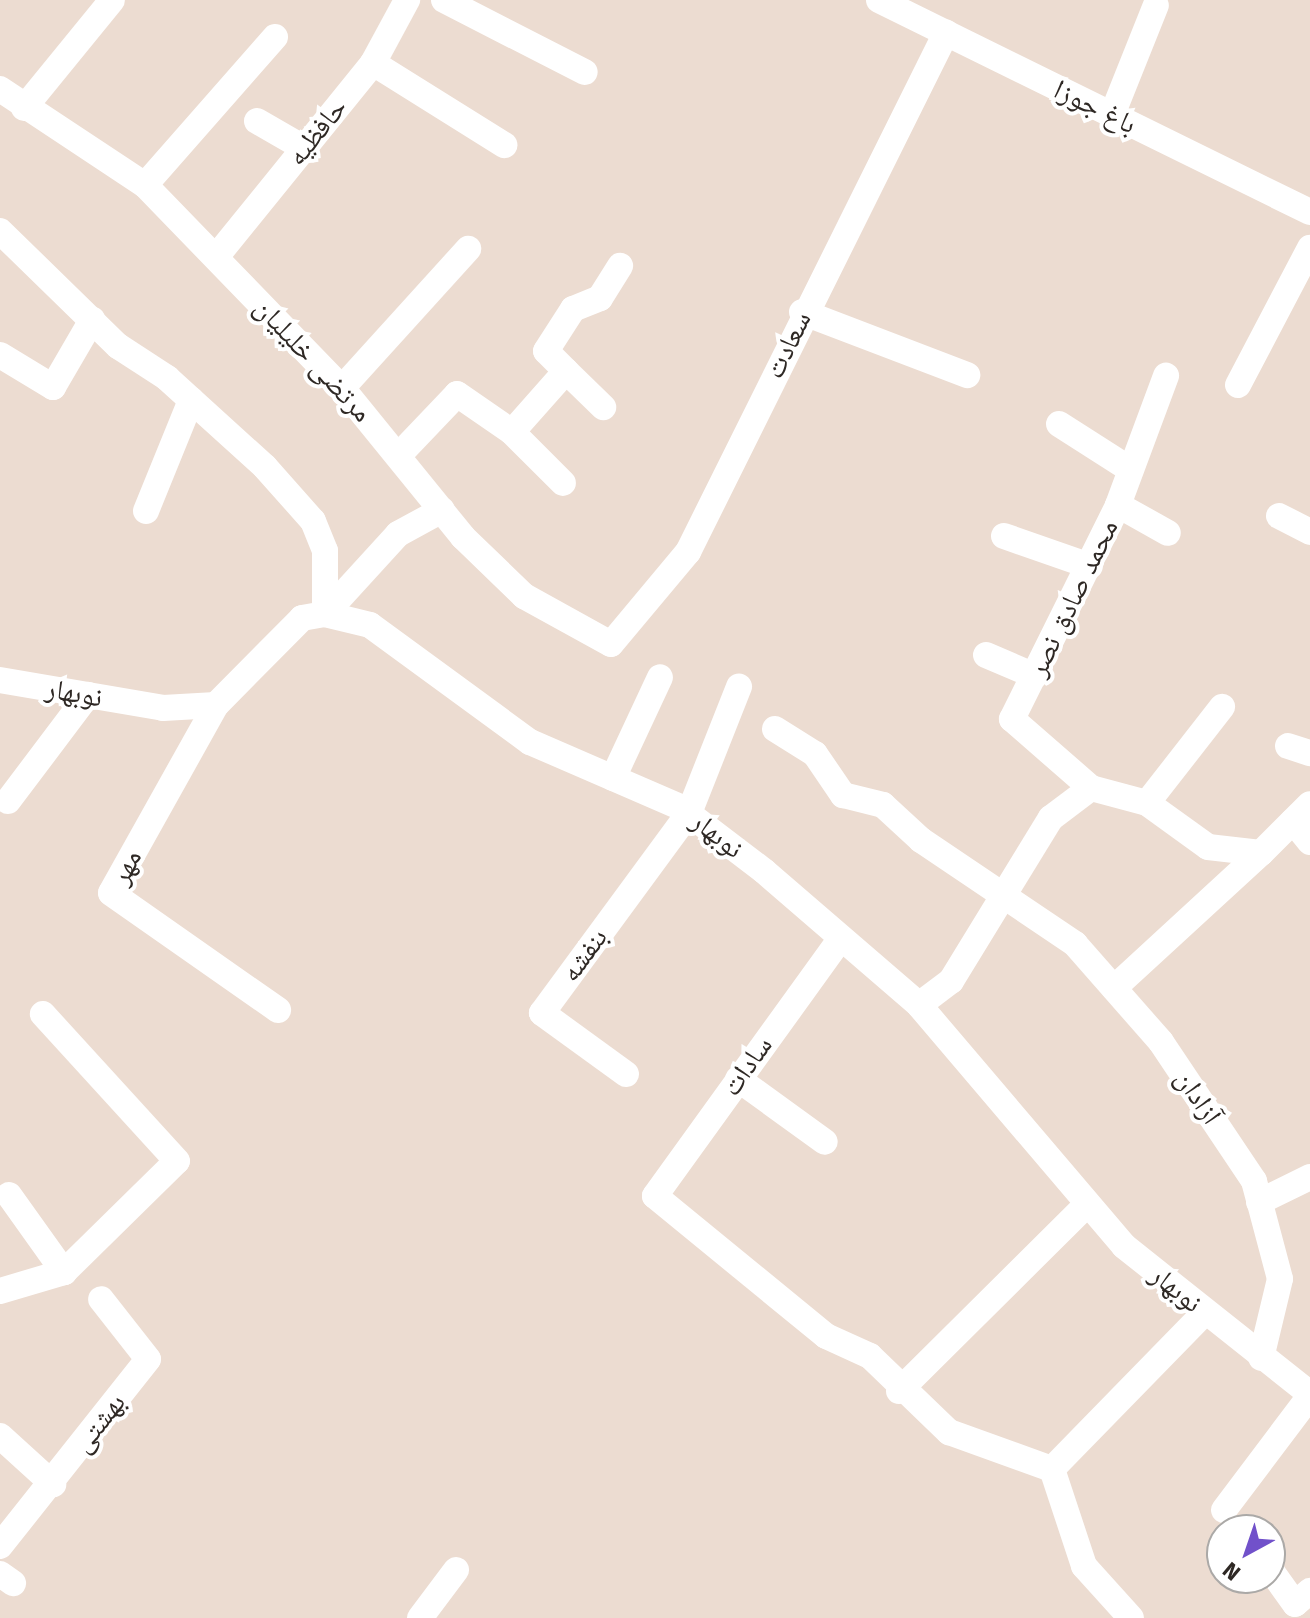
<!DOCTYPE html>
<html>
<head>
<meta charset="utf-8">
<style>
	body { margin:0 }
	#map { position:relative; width:1310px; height:1618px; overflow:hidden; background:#ecdcd1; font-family:"Fira Sans","Noto Naskh Arabic",sans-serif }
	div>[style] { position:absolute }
	.street>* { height:26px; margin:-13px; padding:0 13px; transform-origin:13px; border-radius:13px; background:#fff }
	span { translate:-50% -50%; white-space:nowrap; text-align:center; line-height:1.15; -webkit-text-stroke:8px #fff; paint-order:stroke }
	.street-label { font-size:28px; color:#2e2824 }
	.north { position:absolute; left:1206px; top:1514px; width:80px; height:80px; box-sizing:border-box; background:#fff; border:2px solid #aba9a7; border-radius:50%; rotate:220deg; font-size:22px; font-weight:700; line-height:32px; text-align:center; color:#2e2824 }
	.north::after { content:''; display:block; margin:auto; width:28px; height:36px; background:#7151ca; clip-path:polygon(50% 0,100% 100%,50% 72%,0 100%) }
</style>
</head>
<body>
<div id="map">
	<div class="street">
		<i style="left:444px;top:0;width:158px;rotate:27.1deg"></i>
		<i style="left:879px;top:0;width:480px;rotate:26.2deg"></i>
		<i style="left:373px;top:63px;width:155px;rotate:32deg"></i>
		<i style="left:0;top:89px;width:174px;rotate:33.5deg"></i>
		<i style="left:145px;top:185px;width:283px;rotate:45.9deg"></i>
		<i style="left:342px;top:388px;width:192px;rotate:50.9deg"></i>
		<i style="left:463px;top:537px;width:85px;rotate:44deg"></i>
		<i style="left:524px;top:596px;width:99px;rotate:28.9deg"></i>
		<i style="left:611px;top:644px;width:120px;rotate:-50.1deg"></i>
		<i style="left:688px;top:552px;width:580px;rotate:-63.57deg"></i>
		<i style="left:24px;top:108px;width:139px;rotate:-50.8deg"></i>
		<i style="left:1112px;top:115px;width:118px;rotate:-68.2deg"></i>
		<i style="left:257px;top:121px;width:54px;rotate:29.9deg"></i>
		<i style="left:145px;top:185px;width:197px;rotate:-48.7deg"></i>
		<i style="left:0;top:231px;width:165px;rotate:44.3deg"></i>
		<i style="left:118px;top:346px;width:59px;rotate:33.1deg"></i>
		<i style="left:167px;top:378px;width:132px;rotate:42.2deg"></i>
		<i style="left:265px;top:467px;width:72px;rotate:48.4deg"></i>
		<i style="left:313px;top:521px;width:32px;rotate:68deg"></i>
		<i style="left:325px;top:551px;width:63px;rotate:90deg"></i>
		<i style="left:216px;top:257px;width:250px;rotate:-51deg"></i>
		<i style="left:373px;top:63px;width:72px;rotate:-61.6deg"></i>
		<i style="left:802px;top:312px;width:177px;rotate:20.9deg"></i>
		<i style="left:0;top:355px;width:62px;rotate:31.1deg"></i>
		<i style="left:53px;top:387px;width:78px;rotate:-59.8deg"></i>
		<i style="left:566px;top:371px;width:52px;rotate:44.2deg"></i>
		<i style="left:1238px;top:385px;width:155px;rotate:-62.3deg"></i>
		<i style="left:342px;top:388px;width:188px;rotate:-47.8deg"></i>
		<i style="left:1059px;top:424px;width:85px;rotate:32.6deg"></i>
		<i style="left:512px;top:432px;width:72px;rotate:45deg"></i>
		<i style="left:399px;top:455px;width:84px;rotate:-46.4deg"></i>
		<i style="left:457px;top:394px;width:67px;rotate:34.6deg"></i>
		<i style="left:512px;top:432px;width:81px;rotate:-48.5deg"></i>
		<i style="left:566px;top:371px;width:28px;rotate:-135deg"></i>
		<i style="left:546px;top:351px;width:50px;rotate:-57.3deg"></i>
		<i style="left:573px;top:309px;width:29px;rotate:-22deg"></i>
		<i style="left:600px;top:298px;width:38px;rotate:-58deg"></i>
		<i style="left:1118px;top:505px;width:57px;rotate:29.2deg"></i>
		<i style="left:146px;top:511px;width:120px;rotate:-67.9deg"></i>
		<i style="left:1279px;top:516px;width:35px;rotate:27deg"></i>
		<i style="left:1004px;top:536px;width:91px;rotate:19.2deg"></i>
		<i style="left:325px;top:614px;width:108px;rotate:-47.6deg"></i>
		<i style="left:398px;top:534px;width:50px;rotate:-28.6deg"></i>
		<i style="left:986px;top:655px;width:53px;rotate:23.2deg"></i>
		<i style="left:0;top:680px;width:165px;rotate:9.7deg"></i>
		<i style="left:163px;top:708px;width:53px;rotate:-3.2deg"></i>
		<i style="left:216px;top:705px;width:122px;rotate:-45.3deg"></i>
		<i style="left:302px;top:618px;width:23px;rotate:-10deg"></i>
		<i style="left:325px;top:614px;width:46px;rotate:13.7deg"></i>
		<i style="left:370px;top:625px;width:198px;rotate:36.2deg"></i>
		<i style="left:530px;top:742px;width:163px;rotate:23.4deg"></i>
		<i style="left:680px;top:807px;width:106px;rotate:37.3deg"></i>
		<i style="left:764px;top:871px;width:205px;rotate:40.8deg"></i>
		<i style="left:919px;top:1005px;width:316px;rotate:49.6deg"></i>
		<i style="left:1124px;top:1246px;width:238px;rotate:38.5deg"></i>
		<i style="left:216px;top:705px;width:215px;rotate:119.2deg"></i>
		<i style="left:111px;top:893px;width:204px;rotate:35deg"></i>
		<i style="left:775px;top:729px;width:47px;rotate:32deg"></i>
		<i style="left:815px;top:754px;width:50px;rotate:55.7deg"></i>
		<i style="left:843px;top:795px;width:41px;rotate:14deg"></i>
		<i style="left:883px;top:805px;width:52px;rotate:42.6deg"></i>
		<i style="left:921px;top:840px;width:186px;rotate:34deg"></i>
		<i style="left:1075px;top:944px;width:130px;rotate:48.7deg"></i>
		<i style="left:1161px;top:1042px;width:167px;rotate:56.2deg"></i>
		<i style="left:1254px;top:1181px;width:101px;rotate:75.1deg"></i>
		<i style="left:1280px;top:1279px;width:81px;rotate:103.5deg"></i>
		<i style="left:1288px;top:746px;width:23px;rotate:18deg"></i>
		<i style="left:613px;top:778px;width:111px;rotate:-65deg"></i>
		<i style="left:1091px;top:788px;width:105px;rotate:-138.9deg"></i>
		<i style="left:1012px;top:719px;width:239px;rotate:-63.6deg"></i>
		<i style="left:1118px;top:505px;width:138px;rotate:-69.6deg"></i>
		<i style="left:8px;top:801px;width:133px;rotate:-53deg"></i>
		<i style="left:1147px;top:803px;width:122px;rotate:-52deg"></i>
		<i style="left:1293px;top:821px;width:27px;rotate:51deg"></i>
		<i style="left:841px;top:938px;width:318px;rotate:125.8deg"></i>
		<i style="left:655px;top:1196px;width:221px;rotate:39.3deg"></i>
		<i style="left:826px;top:1336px;width:48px;rotate:24.4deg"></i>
		<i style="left:870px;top:1356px;width:110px;rotate:43.9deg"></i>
		<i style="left:949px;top:1432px;width:109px;rotate:19.8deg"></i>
		<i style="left:1052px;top:1469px;width:102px;rotate:71.7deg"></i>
		<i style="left:1084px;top:1566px;width:70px;rotate:47.9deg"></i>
		<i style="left:1114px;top:988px;width:200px;rotate:-42.6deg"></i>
		<i style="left:919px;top:1005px;width:40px;rotate:-37deg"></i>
		<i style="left:951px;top:981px;width:191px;rotate:-58.5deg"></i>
		<i style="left:1051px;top:818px;width:50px;rotate:-36.9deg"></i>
		<i style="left:1091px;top:788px;width:58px;rotate:15deg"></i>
		<i style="left:1147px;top:803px;width:75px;rotate:35.8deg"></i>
		<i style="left:1208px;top:847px;width:53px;rotate:6.5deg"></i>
		<i style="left:1261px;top:853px;width:69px;rotate:-45deg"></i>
		<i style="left:626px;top:1074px;width:104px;rotate:-144deg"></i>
		<i style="left:542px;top:1013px;width:248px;rotate:-53.7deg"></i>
		<i style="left:689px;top:813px;width:136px;rotate:-68.4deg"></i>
		<i style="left:738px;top:1079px;width:107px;rotate:35.9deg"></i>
		<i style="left:9px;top:1195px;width:95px;rotate:54.5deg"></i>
		<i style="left:1259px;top:1202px;width:57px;rotate:-26.1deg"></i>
		<i style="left:0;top:1291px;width:67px;rotate:-16.5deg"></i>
		<i style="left:64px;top:1272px;width:158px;rotate:-44.5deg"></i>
		<i style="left:177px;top:1161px;width:199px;rotate:-132.4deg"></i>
		<i style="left:899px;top:1391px;width:264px;rotate:-44.8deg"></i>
		<i style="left:0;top:1436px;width:72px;rotate:42.2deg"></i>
		<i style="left:1052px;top:1469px;width:219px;rotate:-45.7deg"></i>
		<i style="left:1224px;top:1510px;width:143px;rotate:-53deg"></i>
		<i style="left:0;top:1546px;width:238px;rotate:-51.6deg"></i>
		<i style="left:148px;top:1359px;width:76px;rotate:-128.1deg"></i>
		<i style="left:1270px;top:1569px;width:43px;rotate:54.5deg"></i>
		<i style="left:1295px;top:1604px;width:20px;rotate:-41deg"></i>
		<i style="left:0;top:1574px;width:16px;rotate:35deg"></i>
		<i style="left:420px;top:1618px;width:60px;rotate:-53.1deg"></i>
	</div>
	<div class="street-label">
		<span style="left:1095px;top:107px;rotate:26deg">باغ جوزا</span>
		<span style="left:317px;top:132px;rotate:-51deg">حافظیه</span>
		<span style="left:788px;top:345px;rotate:-64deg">سعادت</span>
		<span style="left:313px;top:360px;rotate:47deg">مرتضی خلیلیان</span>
		<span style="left:1073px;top:598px;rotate:-64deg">محمد صادق نصر</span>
		<span style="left:74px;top:693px;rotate:10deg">نوبهار</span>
		<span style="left:717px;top:835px;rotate:38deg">نوبهار</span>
		<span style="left:126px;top:867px;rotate:-62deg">مهر</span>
		<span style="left:584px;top:955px;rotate:-54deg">بنفشه</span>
		<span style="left:747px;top:1066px;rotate:-55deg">سادات</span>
		<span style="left:1198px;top:1097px;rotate:56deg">آزادان</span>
		<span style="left:1176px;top:1289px;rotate:39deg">نوبهار</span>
		<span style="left:99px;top:1423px;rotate:-52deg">بهشتی</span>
	</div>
	<div class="north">N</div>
</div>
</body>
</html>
